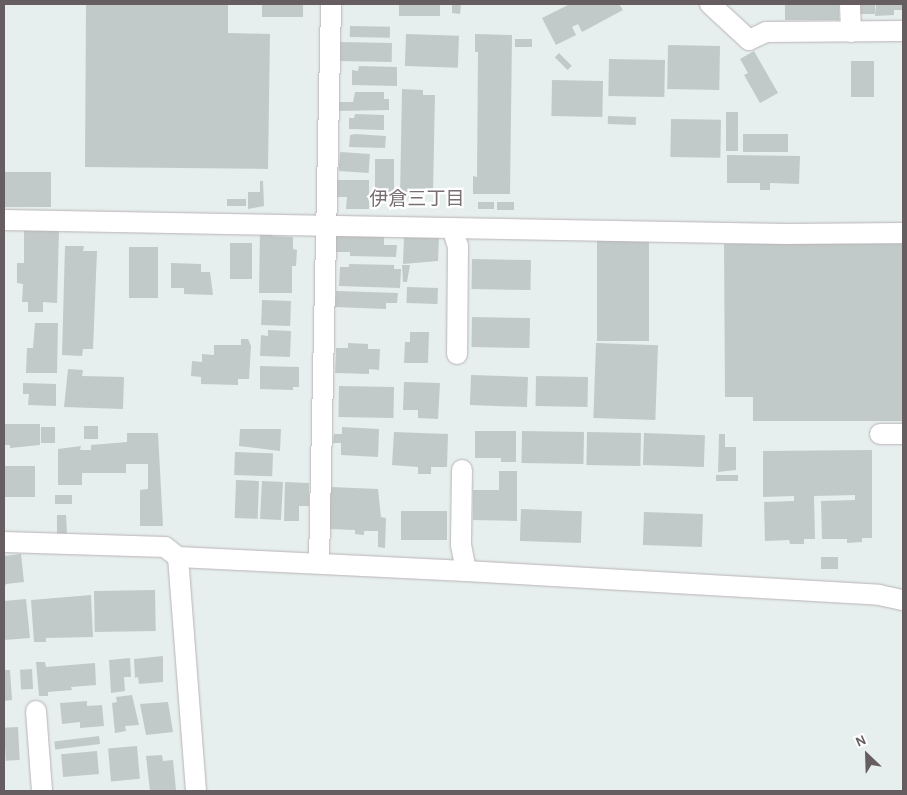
<!DOCTYPE html>
<html>
<head>
<meta charset="utf-8">
<style>
	body { margin:0 }
	#map { position:relative; width:907px; height:795px; overflow:hidden; background:#e6eeee; font-family:Karla,"Noto Sans JP",sans-serif }
	div>[style] { position:absolute }
	.building>* { inset:0; background:#c2cac9; transform-origin:0 0 }
	.roads { filter:drop-shadow(0 0 1px #b9b3b5) drop-shadow(0 0 1px #b9b3b5) }
	.minor>* { height:20px; margin:-10px; padding:0 10px; transform-origin:10px; border-radius:10px; background:#fff }
	span { translate:-50% -50%; white-space:nowrap; text-align:center; line-height:1.15; -webkit-text-stroke:4.5px #fff; paint-order:stroke }
	.neighbourhood-label { font-size:19px; color:#776f71 }
	.frame { position:absolute; inset:0; border:5px solid #655d60; pointer-events:none }
	.north { position:absolute; left:842px; top:730px; width:50px; height:50px; -webkit-text-stroke:4px #fff; paint-order:stroke; rotate:336deg; font-size:14px; font-weight:700; line-height:20px; text-align:center; color:#655d60 }
	.north::after { content:''; display:block; margin:auto; width:18px; height:22px; background:#655d60; clip-path:polygon(50% 0,100% 100%,50% 72%,0 100%) }
</style>
</head>
<body>
<div id="map">
	<div class="building">
		<i style="clip-path:polygon(86px 4px,228px 5px,228px 33px,270px 34px,268px 169px,85px 167px)"></i>
		<i style="left:262px;top:4px;width:41px;height:13px"></i>
		<i style="left:399px;top:4px;width:41px;height:12px"></i>
		<i style="clip-path:polygon(452px 4px,461px 4px,460px 14px,452px 13px)"></i>
		<i style="clip-path:polygon(570px 4px,619px 4px,623px 10px,582px 32px,578px 24px,572px 27px,576px 35px,556px 45px,542px 18px)"></i>
		<i style="left:785px;top:4px;width:54px;height:16px"></i>
		<i style="left:859px;top:4px;width:16px;height:10px"></i>
		<i style="clip-path:polygon(876px 4px,903px 4px,903px 10px,894px 10px,894px 15px,875px 16px)"></i>
		<i style="left:350px;top:26px;width:40px;height:11px;rotate:1deg"></i>
		<i style="left:406px;top:34px;width:53px;height:32px;rotate:2deg"></i>
		<i style="clip-path:polygon(475px 34px,512px 35px,510px 194px,473px 194px,473px 176px,477px 177px,478px 52px,475px 52px)"></i>
		<i style="left:515px;top:39px;width:17px;height:8px"></i>
		<i style="left:339px;top:42px;width:53px;height:19px;rotate:1deg"></i>
		<i style="left:668px;top:45px;width:52px;height:44px;rotate:1deg"></i>
		<i style="clip-path:polygon(754px 51px,778px 93px,760px 103px,744px 75px,748px 73px,740px 59px)"></i>
		<i style="left:559px;top:53px;width:18px;height:6px;rotate:45deg"></i>
		<i style="left:609px;top:59px;width:56px;height:37px;rotate:1deg"></i>
		<i style="left:851px;top:61px;width:23px;height:36px"></i>
		<i style="clip-path:polygon(359px 66px,397px 67px,397px 86px,352px 85px,352px 70px,358px 71px)"></i>
		<i style="left:552px;top:80px;width:51px;height:36px;rotate:1deg"></i>
		<i style="clip-path:polygon(402px 89px,423px 90px,423px 95px,435px 95px,433px 193px,419px 193px,419px 198px,400px 198px)"></i>
		<i style="clip-path:polygon(355px 92px,384px 92px,384px 99px,389px 99px,389px 110px,337px 111px,337px 102px,353px 102px)"></i>
		<i style="left:726px;top:112px;width:12px;height:39px"></i>
		<i style="clip-path:polygon(355px 114px,384px 115px,384px 130px,349px 129px,349px 118px,354px 118px)"></i>
		<i style="left:608px;top:116px;width:28px;height:8px;rotate:2deg"></i>
		<i style="left:671px;top:119px;width:50px;height:38px;rotate:1deg"></i>
		<i style="clip-path:polygon(355px 134px,386px 136px,385px 148px,349px 147px,350px 135px)"></i>
		<i style="left:743px;top:134px;width:45px;height:18px"></i>
		<i style="left:340px;top:152px;width:30px;height:19px;rotate:4deg"></i>
		<i style="clip-path:polygon(727px 155px,800px 156px,799px 184px,770px 183px,770px 190px,760px 190px,760px 183px,727px 183px)"></i>
		<i style="left:375px;top:159px;width:19px;height:35px"></i>
		<i style="left:4px;top:172px;width:47px;height:35px"></i>
		<i style="clip-path:polygon(337px 180px,369px 180px,369px 209px,346px 209px,347px 197px,337px 197px)"></i>
		<i style="clip-path:polygon(260px 181px,263px 181px,264px 206px,248px 209px,248px 192px,260px 192px)"></i>
		<i style="left:227px;top:199px;width:19px;height:7px"></i>
		<i style="left:478px;top:202px;width:16px;height:7px"></i>
		<i style="left:497px;top:202px;width:17px;height:8px"></i>
		<i style="clip-path:polygon(24px 230px,59px 231px,57px 303px,43px 302px,43px 312px,28px 312px,28px 302px,22px 302px,23px 284px,17px 283px,17px 263px,24px 263px)"></i>
		<i style="clip-path:polygon(260px 231px,272px 232px,272px 236px,293px 237px,293px 249px,297px 250px,296px 266px,292px 266px,292px 293px,259px 293px)"></i>
		<i style="clip-path:polygon(333px 235px,384px 237px,384px 245px,397px 245px,396px 257px,350px 256px,350px 252px,332px 252px)"></i>
		<i style="clip-path:polygon(404px 237px,439px 237px,438px 261px,403px 264px)"></i>
		<i style="left:597px;top:239px;width:52px;height:102px"></i>
		<i style="left:230px;top:243px;width:22px;height:36px"></i>
		<i style="clip-path:polygon(724px 244px,903px 244px,903px 421px,753px 421px,753px 397px,725px 397px)"></i>
		<i style="clip-path:polygon(65px 246px,84px 246px,83px 251px,97px 251px,93px 349px,83px 349px,82px 356px,62px 355px)"></i>
		<i style="left:129px;top:247px;width:29px;height:51px"></i>
		<i style="left:472px;top:259px;width:59px;height:30px;rotate:1deg"></i>
		<i style="clip-path:polygon(171px 263px,201px 264px,201px 272px,210px 272px,213px 295px,184px 294px,184px 288px,171px 288px)"></i>
		<i style="clip-path:polygon(349px 264px,394px 265px,394px 269px,401px 269px,400px 288px,339px 286px,340px 267px,349px 267px)"></i>
		<i style="clip-path:polygon(402px 265px,410px 265px,407px 282px,403px 282px)"></i>
		<i style="left:407px;top:287px;width:31px;height:16px;rotate:2deg"></i>
		<i style="clip-path:polygon(336px 291px,398px 293px,397px 303px,386px 303px,386px 309px,335px 307px)"></i>
		<i style="left:262px;top:300px;width:29px;height:25px;rotate:2deg"></i>
		<i style="left:472px;top:317px;width:58px;height:30px;rotate:1deg"></i>
		<i style="clip-path:polygon(35px 323px,58px 323px,57px 373px,26px 373px,27px 348px,33px 348px)"></i>
		<i style="clip-path:polygon(268px 330px,291px 331px,290px 357px,260px 356px,261px 335px,268px 336px)"></i>
		<i style="clip-path:polygon(410px 332px,429px 332px,428px 363px,404px 363px,405px 342px,410px 342px)"></i>
		<i style="clip-path:polygon(241px 339px,248px 339px,251px 346px,249px 379px,238px 379px,238px 385px,201px 384px,201px 377px,191px 376px,192px 361px,202px 362px,202px 354px,214px 355px,214px 345px,241px 345px)"></i>
		<i style="clip-path:polygon(348px 343px,368px 344px,368px 349px,380px 349px,379px 370px,369px 369px,369px 374px,335px 373px,336px 348px,348px 348px)"></i>
		<i style="left:596px;top:343px;width:62px;height:75px;rotate:2deg"></i>
		<i style="clip-path:polygon(260px 366px,299px 367px,299px 387px,293px 387px,293px 390px,260px 389px)"></i>
		<i style="clip-path:polygon(68px 369px,83px 370px,82px 376px,124px 377px,123px 409px,64px 407px)"></i>
		<i style="left:471px;top:375px;width:57px;height:30px;rotate:2deg"></i>
		<i style="left:536px;top:376px;width:52px;height:30px;rotate:1deg"></i>
		<i style="clip-path:polygon(404px 382px,440px 383px,438px 419px,418px 418px,418px 410px,403px 410px)"></i>
		<i style="clip-path:polygon(23px 383px,56px 384px,56px 406px,28px 405px,29px 394px,23px 394px)"></i>
		<i style="left:339px;top:386px;width:55px;height:31px;rotate:1deg"></i>
		<i style="clip-path:polygon(4px 424px,40px 424px,40px 445px,10px 448px,10px 445px,4px 445px)"></i>
		<i style="left:84px;top:426px;width:14px;height:13px"></i>
		<i style="left:41px;top:427px;width:14px;height:16px"></i>
		<i style="clip-path:polygon(342px 427px,379px 429px,378px 457px,341px 455px,341px 443px,333px 443px,334px 434px,342px 434px)"></i>
		<i style="clip-path:polygon(240px 429px,281px 429px,280px 451px,239px 446px)"></i>
		<i style="clip-path:polygon(475px 431px,516px 431px,516px 462px,501px 462px,501px 458px,475px 458px)"></i>
		<i style="left:522px;top:431px;width:62px;height:32px;rotate:1deg"></i>
		<i style="clip-path:polygon(394px 432px,448px 434px,447px 467px,431px 467px,431px 474px,418px 474px,418px 467px,392px 465px)"></i>
		<i style="left:587px;top:432px;width:54px;height:33px;rotate:1deg"></i>
		<i style="clip-path:polygon(127px 433px,158px 433px,163px 526px,140px 526px,140px 490px,148px 489px,148px 464px,126px 464px,126px 473px,82px 473px,82px 485px,58px 485px,58px 449px,81px 446px,80px 450px,91px 450px,91px 445px,127px 442px)"></i>
		<i style="left:644px;top:433px;width:61px;height:32px;rotate:2deg"></i>
		<i style="clip-path:polygon(719px 434px,725px 434px,725px 447px,736px 447px,736px 470px,718px 472px)"></i>
		<i style="clip-path:polygon(872px 450px,872px 538px,862px 538px,862px 542px,847px 543px,847px 539px,822px 539px,821px 501px,855px 500px,855px 495px,814px 496px,815px 539px,804px 539px,804px 544px,790px 544px,789px 540px,765px 541px,764px 502px,794px 501px,794px 496px,763px 497px,763px 451px)"></i>
		<i style="left:235px;top:452px;width:38px;height:23px;rotate:2deg"></i>
		<i style="left:4px;top:466px;width:31px;height:31px"></i>
		<i style="clip-path:polygon(499px 471px,517px 471px,517px 521px,473px 520px,473px 490px,499px 490px)"></i>
		<i style="left:716px;top:475px;width:22px;height:6px"></i>
		<i style="left:236px;top:480px;width:23px;height:38px;rotate:2deg"></i>
		<i style="left:262px;top:481px;width:21px;height:38px;rotate:3deg"></i>
		<i style="clip-path:polygon(285px 482px,309px 483px,309px 506px,299px 506px,299px 521px,284px 521px)"></i>
		<i style="clip-path:polygon(331px 487px,378px 489px,381px 517px,386px 518px,385px 548px,378px 547px,378px 531px,364px 531px,364px 535px,355px 534px,355px 530px,329px 529px)"></i>
		<i style="left:55px;top:495px;width:17px;height:9px"></i>
		<i style="left:521px;top:509px;width:61px;height:32px;rotate:2deg"></i>
		<i style="left:401px;top:511px;width:46px;height:29px"></i>
		<i style="left:644px;top:512px;width:59px;height:33px;rotate:2deg"></i>
		<i style="clip-path:polygon(57px 515px,66px 515px,67px 534px,57px 535px)"></i>
		<i style="clip-path:polygon(21px 554px,24px 582px,6px 584px,4px 588px,4px 556px)"></i>
		<i style="left:821px;top:557px;width:17px;height:12px"></i>
		<i style="left:155px;top:590px;width:41px;height:61px;rotate:89deg"></i>
		<i style="clip-path:polygon(91px 595px,93px 637px,46px 638px,46px 642px,34px 642px,31px 600px)"></i>
		<i style="clip-path:polygon(26px 599px,30px 638px,4px 640px,4px 601px)"></i>
		<i style="clip-path:polygon(163px 656px,163px 682px,139px 684px,138px 677px,135px 678px,134px 659px)"></i>
		<i style="clip-path:polygon(130px 658px,131px 677px,124px 677px,125px 691px,111px 693px,109px 660px)"></i>
		<i style="clip-path:polygon(36px 662px,45px 662px,46px 667px,95px 663px,96px 685px,71px 687px,72px 690px,48px 692px,48px 696px,39px 696px)"></i>
		<i style="left:32px;top:669px;width:20px;height:12px;rotate:87deg"></i>
		<i style="clip-path:polygon(4px 670px,10px 670px,12px 700px,4px 701px)"></i>
		<i style="clip-path:polygon(132px 695px,139px 725px,125px 726px,126px 731px,115px 733px,112px 703px,117px 702px,116px 697px)"></i>
		<i style="clip-path:polygon(87px 701px,87px 706px,102px 705px,104px 726px,80px 728px,80px 722px,62px 724px,60px 703px)"></i>
		<i style="clip-path:polygon(168px 702px,173px 732px,146px 735px,140px 704px)"></i>
		<i style="left:18px;top:727px;width:33px;height:14px;rotate:87deg"></i>
		<i style="left:99px;top:736px;width:8px;height:45px;rotate:83deg"></i>
		<i style="left:137px;top:746px;width:33px;height:29px;rotate:85deg"></i>
		<i style="left:97px;top:751px;width:23px;height:36px;rotate:85deg"></i>
		<i style="clip-path:polygon(162px 755px,163px 761px,173px 760px,176px 790px,150px 791px,146px 756px)"></i>
	</div>
	<div class="roads">
		<div class="minor">
			<i style="left:710px;top:4px;width:53px;rotate:42.7deg"></i>
			<i style="left:749px;top:40px;width:19px;rotate:-25deg"></i>
			<i style="left:766px;top:32px;width:137px;rotate:-0.4deg"></i>
			<i style="left:850px;top:4px;width:28px;rotate:88deg"></i>
			<i style="left:4px;top:220px;width:782px;rotate:1.03deg"></i>
			<i style="left:786px;top:234px;width:117px;rotate:-0.5deg"></i>
			<i style="left:452px;top:228px;width:19px;rotate:72deg"></i>
			<i style="left:458px;top:246px;width:108px;rotate:90.5deg"></i>
			<i style="left:880px;top:434px;width:23px"></i>
			<i style="left:462px;top:470px;width:75px;rotate:90.8deg"></i>
			<i style="left:461px;top:545px;width:26px;rotate:79deg"></i>
			<i style="left:4px;top:542px;width:161px;rotate:1.8deg"></i>
			<i style="left:165px;top:547px;width:16px;rotate:38deg"></i>
			<i style="left:178px;top:557px;width:288px;rotate:2.8deg"></i>
			<i style="left:466px;top:571px;width:414px;rotate:3.3deg"></i>
			<i style="left:879px;top:595px;width:25px;rotate:12deg"></i>
			<i style="left:178px;top:557px;width:235px;rotate:85.6deg"></i>
			<i style="left:319px;top:563px;width:559px;rotate:-88.77deg"></i>
			<i style="left:36px;top:711px;width:80px;rotate:85.7deg"></i>
		</div>
	</div>
	<div class="neighbourhood-label">
		<span style="left:417px;top:200px">伊倉三丁目</span>
	</div>
	<div class="frame"></div>
	<div class="north">N</div>
</div>
</body>
</html>
